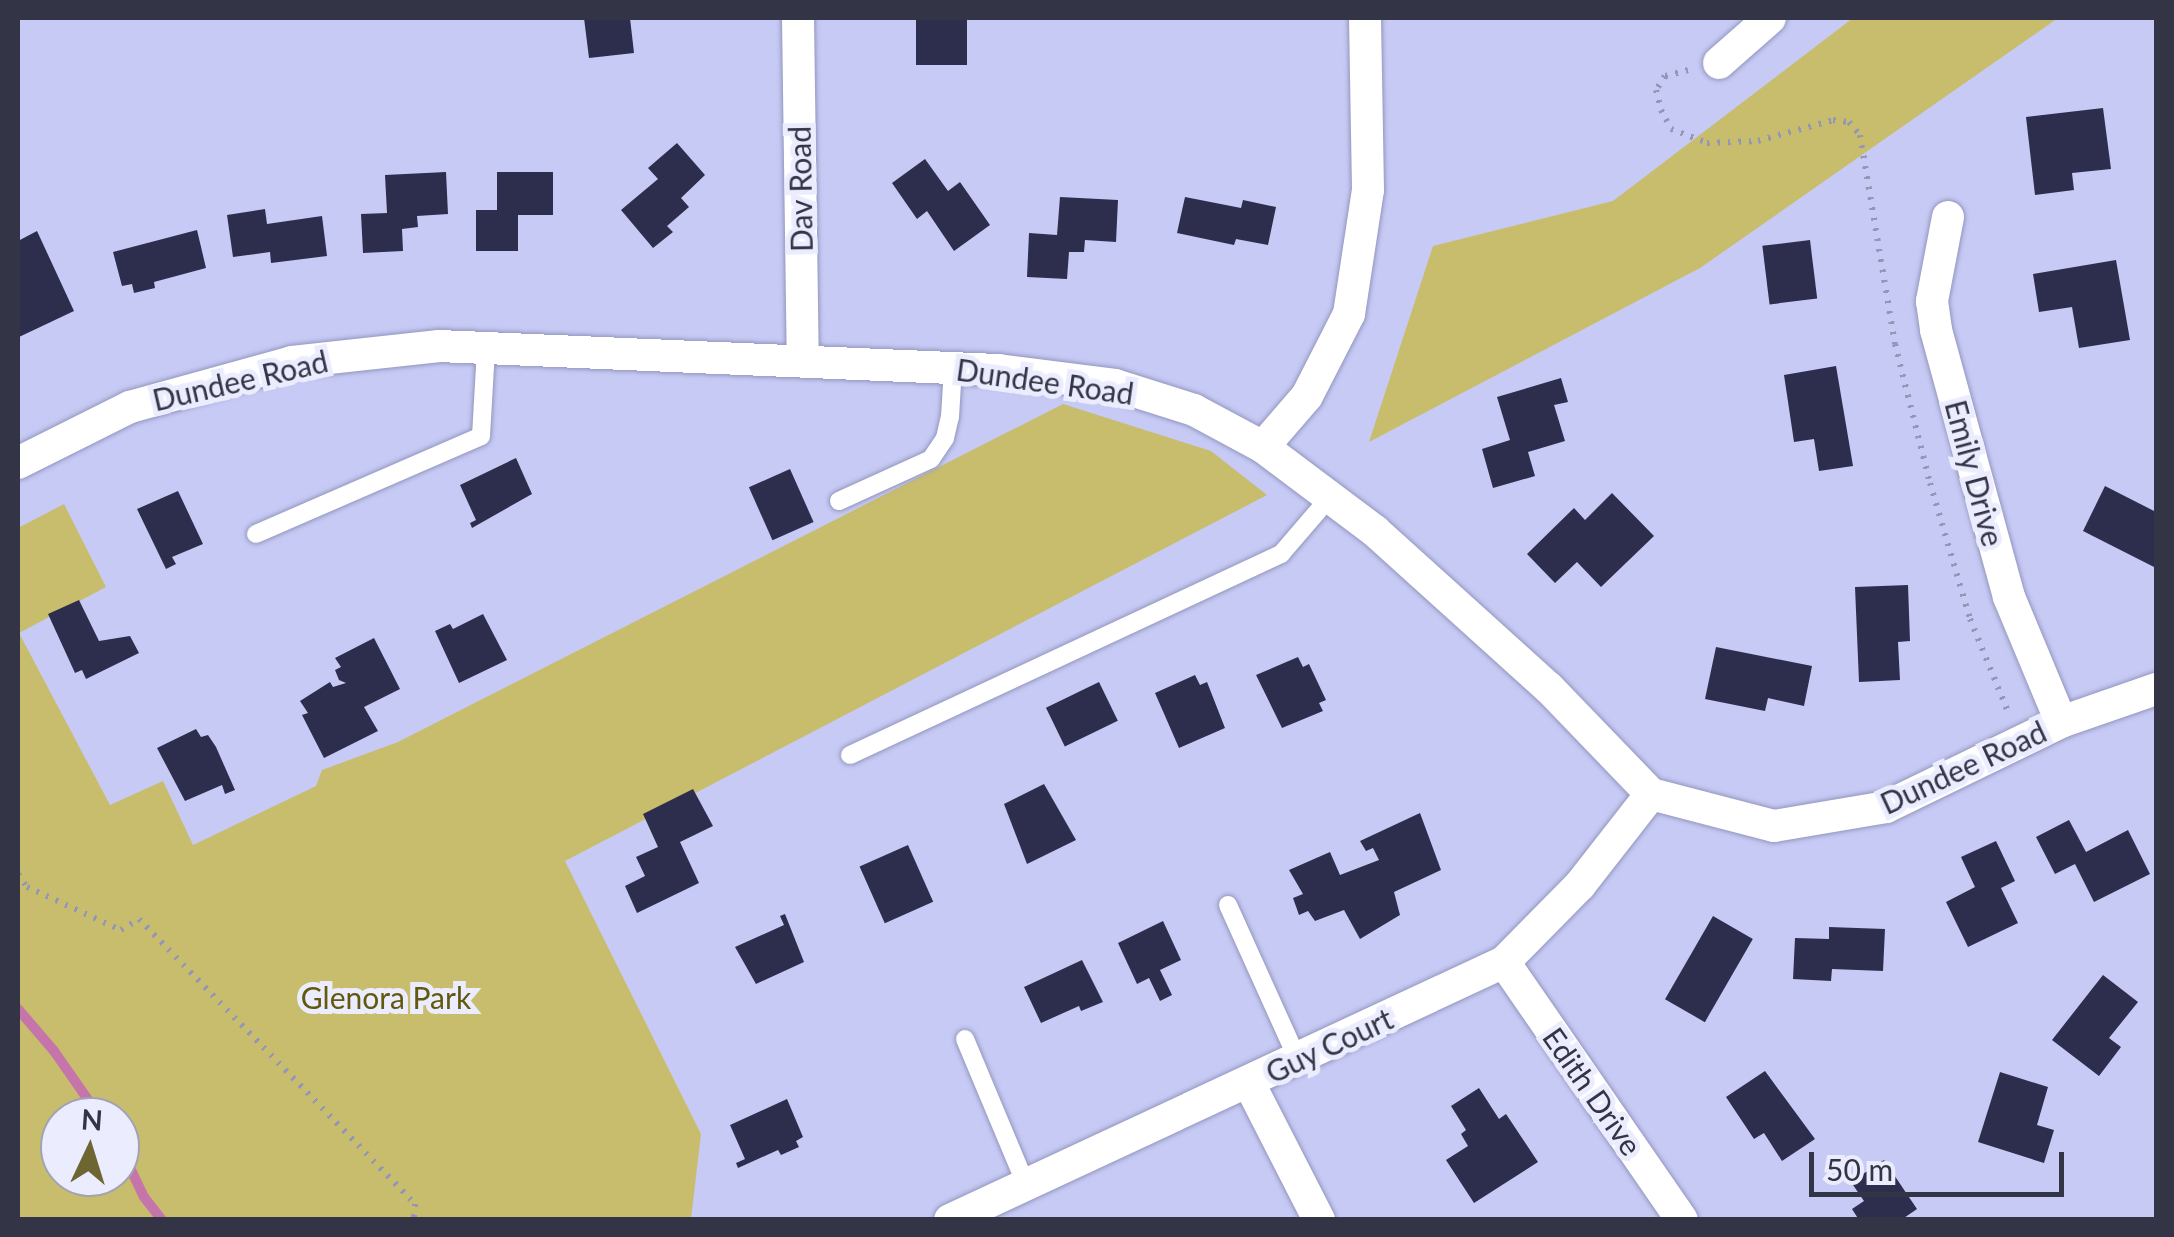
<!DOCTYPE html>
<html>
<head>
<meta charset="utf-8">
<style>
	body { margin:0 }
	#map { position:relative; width:2174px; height:1237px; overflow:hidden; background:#c6caf4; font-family:Lato,sans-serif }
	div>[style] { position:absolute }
	.green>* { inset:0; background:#c8bd6d }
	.stream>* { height:10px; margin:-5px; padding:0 5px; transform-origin:5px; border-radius:5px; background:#c575a9 }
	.building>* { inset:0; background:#2d2d4e; transform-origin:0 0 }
	.path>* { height:6px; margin-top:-3px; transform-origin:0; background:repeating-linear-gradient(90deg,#9396b7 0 2.5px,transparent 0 10.5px) }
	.roads { filter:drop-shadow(0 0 2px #9396be) drop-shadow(0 0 2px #9396be) }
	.lane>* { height:18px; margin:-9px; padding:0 9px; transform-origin:9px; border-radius:9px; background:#fff }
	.street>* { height:32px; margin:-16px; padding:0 16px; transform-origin:16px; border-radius:16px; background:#fff }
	span { translate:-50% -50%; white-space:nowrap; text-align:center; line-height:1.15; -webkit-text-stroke:10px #ebedfe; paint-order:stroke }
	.street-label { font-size:30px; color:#333445 }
	.park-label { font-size:30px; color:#62580e }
	.frame { position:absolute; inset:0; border:20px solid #333445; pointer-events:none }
	.north { position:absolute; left:40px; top:1097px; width:100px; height:100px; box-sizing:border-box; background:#ebedfe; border:2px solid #a1a3b4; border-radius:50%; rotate:4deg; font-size:28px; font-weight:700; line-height:40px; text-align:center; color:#333445 }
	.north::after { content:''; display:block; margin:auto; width:35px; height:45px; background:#6d6633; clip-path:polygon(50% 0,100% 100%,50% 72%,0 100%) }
	.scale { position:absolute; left:1809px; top:1152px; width:255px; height:45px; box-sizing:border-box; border:5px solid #333445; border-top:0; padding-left:12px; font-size:30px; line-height:35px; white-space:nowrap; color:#333445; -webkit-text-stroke:8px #ebedfe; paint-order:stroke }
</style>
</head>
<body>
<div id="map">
	<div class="green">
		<i style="clip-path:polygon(1853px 18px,2058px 18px,1700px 268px,1369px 442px,1433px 246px,1613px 201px)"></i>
		<i style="clip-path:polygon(evenodd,1063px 404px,1211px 451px,1267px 495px,565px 861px,701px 1134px,691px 1219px,18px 1220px,18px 528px,64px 504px,106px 587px,19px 633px,110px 805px,163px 781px,193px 845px,316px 786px,322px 770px,398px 742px,1063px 404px,60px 1117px,120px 1117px,120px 1177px,60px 1177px,60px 1117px)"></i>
	</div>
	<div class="stream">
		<i style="left:18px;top:1009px;width:55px;rotate:49.4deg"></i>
		<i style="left:54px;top:1051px;width:80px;rotate:55.1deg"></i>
		<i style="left:120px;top:1147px;width:55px;rotate:64.4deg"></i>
		<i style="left:144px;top:1197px;width:29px;rotate:52deg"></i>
	</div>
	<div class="building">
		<i style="clip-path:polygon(584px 18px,630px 18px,634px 53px,589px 58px)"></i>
		<i style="left:916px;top:18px;width:51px;height:47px"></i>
		<i style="clip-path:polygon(2103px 108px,2111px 169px,2072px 173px,2074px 190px,2035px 195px,2026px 117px)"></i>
		<i style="clip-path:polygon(677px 143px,705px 175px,681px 198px,689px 207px,667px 226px,673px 232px,653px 248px,621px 210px,658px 179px,648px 168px)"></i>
		<i style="clip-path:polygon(925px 159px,948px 191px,960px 182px,990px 225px,954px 251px,927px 211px,917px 219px,892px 183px)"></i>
		<i style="clip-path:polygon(446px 172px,448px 214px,417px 216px,418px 227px,402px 229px,403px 251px,363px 253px,361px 214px,387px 213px,385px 175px)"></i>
		<i style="clip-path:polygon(497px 172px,553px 172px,553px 215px,518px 215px,518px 251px,476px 251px,476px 210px,497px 210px)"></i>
		<i style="clip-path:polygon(1060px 197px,1118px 200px,1116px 242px,1085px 240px,1084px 252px,1069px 252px,1067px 279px,1027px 277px,1029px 233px,1057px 235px)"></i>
		<i style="clip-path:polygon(1185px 197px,1241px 208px,1243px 200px,1276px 207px,1268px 245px,1236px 239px,1234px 245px,1177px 233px)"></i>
		<i style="clip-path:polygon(265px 209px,267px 224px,322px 216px,327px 256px,271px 263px,270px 252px,233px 257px,227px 215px)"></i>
		<i style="clip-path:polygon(197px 230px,206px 268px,154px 282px,155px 288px,134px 293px,132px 284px,122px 286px,113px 252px)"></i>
		<i style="clip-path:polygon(37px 231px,74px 311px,19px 337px,18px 241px)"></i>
		<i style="left:1810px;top:240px;width:59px;height:48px;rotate:83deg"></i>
		<i style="clip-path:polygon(2116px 260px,2130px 340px,2079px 348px,2072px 307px,2039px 312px,2033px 274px)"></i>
		<i style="clip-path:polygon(1836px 366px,1853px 466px,1819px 471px,1814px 439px,1794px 442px,1784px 375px)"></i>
		<i style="clip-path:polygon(1561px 378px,1568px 402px,1554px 405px,1565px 441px,1528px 452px,1535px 476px,1493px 488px,1482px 449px,1510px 440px,1497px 397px)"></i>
		<i style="clip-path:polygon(516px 458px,532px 494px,472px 528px,470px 523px,476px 520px,460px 485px)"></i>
		<i style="left:790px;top:469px;width:58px;height:45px;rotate:66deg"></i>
		<i style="clip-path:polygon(2105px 486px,2156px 512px,2156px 568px,2083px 531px)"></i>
		<i style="clip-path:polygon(178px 491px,203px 544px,172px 557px,176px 564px,166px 569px,137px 509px)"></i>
		<i style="clip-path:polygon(1612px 493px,1654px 536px,1601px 587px,1577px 562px,1555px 583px,1527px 554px,1574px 508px,1585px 520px)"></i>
		<i style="clip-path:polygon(1908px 585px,1910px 641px,1898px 642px,1900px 680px,1859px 682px,1855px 587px)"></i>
		<i style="clip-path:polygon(79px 600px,99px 641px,130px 636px,139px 653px,86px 679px,82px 670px,75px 673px,48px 614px)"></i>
		<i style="clip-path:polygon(483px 614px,507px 660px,459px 683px,435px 631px,450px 624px,453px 629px)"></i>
		<i style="clip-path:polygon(374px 638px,400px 689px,364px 707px,378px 731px,324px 758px,302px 715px,308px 713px,300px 701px,330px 682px,333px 687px,346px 683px,339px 680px,335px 670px,341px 667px,335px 658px)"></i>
		<i style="clip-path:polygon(1716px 647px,1812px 666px,1804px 706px,1768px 698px,1765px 711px,1705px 699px)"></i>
		<i style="clip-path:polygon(1298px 657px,1303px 667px,1309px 664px,1326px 700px,1319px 703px,1323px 711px,1282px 728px,1256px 675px)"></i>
		<i style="clip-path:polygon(1195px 675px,1200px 685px,1207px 682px,1225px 728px,1179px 748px,1155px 693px)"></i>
		<i style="left:1099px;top:682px;width:43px;height:59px;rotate:64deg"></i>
		<i style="clip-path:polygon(196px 729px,201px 737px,208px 735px,216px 747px,235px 790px,225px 794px,222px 785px,185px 801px,157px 748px)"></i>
		<i style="clip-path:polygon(1044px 784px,1076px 840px,1027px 864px,1004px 804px)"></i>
		<i style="clip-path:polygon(693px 789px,713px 826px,680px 842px,699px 883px,637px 913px,625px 886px,645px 876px,636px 857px,658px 847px,643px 814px)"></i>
		<i style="clip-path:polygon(1420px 813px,1441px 870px,1394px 892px,1400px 915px,1360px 939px,1344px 910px,1315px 921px,1308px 911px,1299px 915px,1293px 898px,1303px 894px,1289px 870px,1330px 852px,1340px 875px,1379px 860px,1373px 848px,1366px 851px,1360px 841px)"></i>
		<i style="clip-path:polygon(2069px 820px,2086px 852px,2128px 830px,2150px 874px,2094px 902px,2075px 864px,2055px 874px,2036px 837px)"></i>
		<i style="clip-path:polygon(1996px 841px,2015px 881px,2001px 888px,2018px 923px,1968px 947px,1946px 902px,1975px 887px,1961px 857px)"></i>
		<i style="left:908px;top:845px;width:62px;height:53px;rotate:66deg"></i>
		<i style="clip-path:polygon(785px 914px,804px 962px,756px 984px,735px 947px,784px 925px,780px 916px)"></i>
		<i style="left:1713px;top:916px;width:46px;height:96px;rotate:30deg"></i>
		<i style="clip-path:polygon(1163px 921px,1181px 960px,1160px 970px,1172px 995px,1160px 1001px,1149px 978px,1137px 984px,1118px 943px)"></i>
		<i style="clip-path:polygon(1829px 927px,1885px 929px,1883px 971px,1832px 969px,1831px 981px,1793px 979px,1795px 938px,1829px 939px)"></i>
		<i style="clip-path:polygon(1082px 960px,1103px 1002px,1081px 1011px,1079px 1006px,1041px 1023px,1024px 987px)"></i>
		<i style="clip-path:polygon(2103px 975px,2138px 1002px,2109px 1038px,2121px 1047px,2099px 1076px,2052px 1040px)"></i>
		<i style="clip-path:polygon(1765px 1071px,1815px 1139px,1782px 1161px,1764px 1133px,1754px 1139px,1726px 1097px)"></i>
		<i style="clip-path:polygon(2000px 1072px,2048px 1087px,2037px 1125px,2054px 1130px,2044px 1163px,1978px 1142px)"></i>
		<i style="clip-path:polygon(1479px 1088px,1499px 1119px,1506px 1114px,1538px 1162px,1474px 1203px,1446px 1160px,1468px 1146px,1461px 1134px,1466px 1130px,1451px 1106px)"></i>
		<i style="clip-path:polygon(787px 1099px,803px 1137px,796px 1141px,799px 1147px,781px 1155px,778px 1150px,738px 1168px,736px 1163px,745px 1159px,730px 1125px)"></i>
		<i style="clip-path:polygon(1884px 1160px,1917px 1209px,1901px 1220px,1859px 1220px,1852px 1209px,1864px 1201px,1851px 1182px)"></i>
	</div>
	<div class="path">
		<i style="left:1688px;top:70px;width:24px;rotate:165deg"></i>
		<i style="left:1665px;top:76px;width:17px;rotate:123deg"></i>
		<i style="left:1656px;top:90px;width:21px;rotate:76deg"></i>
		<i style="left:1661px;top:110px;width:21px;rotate:62deg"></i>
		<i style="left:1671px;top:129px;width:39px;rotate:21deg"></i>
		<i style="left:1707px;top:143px;width:51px;rotate:-2.2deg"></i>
		<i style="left:1758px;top:141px;width:78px;rotate:-15.6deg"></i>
		<i style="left:1833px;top:120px;width:16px;rotate:7deg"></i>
		<i style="left:1849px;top:122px;width:17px;rotate:50deg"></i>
		<i style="left:1860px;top:135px;width:212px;rotate:80.5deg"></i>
		<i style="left:1895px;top:344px;width:143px;rotate:75.9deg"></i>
		<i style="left:1930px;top:483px;width:142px;rotate:73.6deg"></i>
		<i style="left:1970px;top:619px;width:103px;rotate:67.7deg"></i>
		<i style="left:18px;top:874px;width:16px;rotate:55deg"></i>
		<i style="left:27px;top:887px;width:103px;rotate:24.6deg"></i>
		<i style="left:121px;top:930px;width:21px;rotate:-31deg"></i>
		<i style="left:139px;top:919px;width:397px;rotate:45.9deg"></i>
		<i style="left:415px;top:1204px;width:16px;rotate:94deg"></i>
	</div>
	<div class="roads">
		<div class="lane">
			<i style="left:839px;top:501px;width:101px;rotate:-24.5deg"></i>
			<i style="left:931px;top:459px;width:25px;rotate:-56deg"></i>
			<i style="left:945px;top:438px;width:22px;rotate:-77deg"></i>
			<i style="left:950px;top:417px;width:49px;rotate:-86.5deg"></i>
			<i style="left:256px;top:534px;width:245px;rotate:-23.5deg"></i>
			<i style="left:481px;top:436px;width:88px;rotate:-86.7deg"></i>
			<i style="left:850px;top:755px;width:476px;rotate:-25deg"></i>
			<i style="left:1281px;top:554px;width:75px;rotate:-49.3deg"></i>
			<i style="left:1228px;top:905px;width:170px;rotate:65.7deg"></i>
			<i style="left:965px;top:1039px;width:158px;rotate:67.3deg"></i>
		</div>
		<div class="street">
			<i style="left:798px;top:18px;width:343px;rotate:89.2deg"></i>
			<i style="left:1719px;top:63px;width:68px;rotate:-41.4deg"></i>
			<i style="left:1948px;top:217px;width:86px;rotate:100.8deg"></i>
			<i style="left:1932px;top:301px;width:29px;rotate:82deg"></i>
			<i style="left:1936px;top:330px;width:277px;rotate:74.7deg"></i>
			<i style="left:2009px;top:597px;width:135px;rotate:67.4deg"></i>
			<i style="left:1263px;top:447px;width:67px;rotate:-49.2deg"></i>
			<i style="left:1307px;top:396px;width:92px;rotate:-62.9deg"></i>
			<i style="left:1349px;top:314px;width:125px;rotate:-81.3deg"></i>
			<i style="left:1368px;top:190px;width:172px;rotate:-91deg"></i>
			<i style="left:18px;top:463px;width:125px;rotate:-26.6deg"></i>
			<i style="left:130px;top:407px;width:168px;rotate:-15.5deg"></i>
			<i style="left:292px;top:362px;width:148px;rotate:-6.2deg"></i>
			<i style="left:439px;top:346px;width:560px;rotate:2.46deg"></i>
			<i style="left:998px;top:370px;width:118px;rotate:7.3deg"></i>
			<i style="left:1115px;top:385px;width:83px;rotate:17.6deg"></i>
			<i style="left:1194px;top:410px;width:78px;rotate:28.2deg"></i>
			<i style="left:1263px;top:447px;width:140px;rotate:36.9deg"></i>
			<i style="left:1375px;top:531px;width:234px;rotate:42.1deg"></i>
			<i style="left:1549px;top:688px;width:147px;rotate:46.1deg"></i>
			<i style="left:1651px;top:794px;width:127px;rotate:14.6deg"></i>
			<i style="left:1774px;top:826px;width:114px;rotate:-9.6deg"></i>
			<i style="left:1886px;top:807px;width:195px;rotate:-25.9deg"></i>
			<i style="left:2061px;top:722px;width:101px;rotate:-19.2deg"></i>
			<i style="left:1504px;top:962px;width:313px;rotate:55.4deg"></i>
			<i style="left:1249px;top:1083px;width:154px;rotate:62.9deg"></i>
			<i style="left:950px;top:1220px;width:611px;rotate:-24.97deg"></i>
			<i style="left:1504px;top:962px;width:108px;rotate:-45.4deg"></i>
			<i style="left:1580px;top:885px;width:115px;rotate:-52deg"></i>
		</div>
	</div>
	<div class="street-label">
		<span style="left:800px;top:189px;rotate:-91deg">Dav Road</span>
		<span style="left:240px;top:380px;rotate:-13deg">Dundee Road</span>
		<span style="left:1045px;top:381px;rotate:8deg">Dundee Road</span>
		<span style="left:1975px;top:473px;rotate:75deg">Emily Drive</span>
		<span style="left:1963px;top:767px;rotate:-25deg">Dundee Road</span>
		<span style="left:1329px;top:1045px;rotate:-25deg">Guy Court</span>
		<span style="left:1593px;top:1091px;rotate:55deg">Edith Drive</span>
	</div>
	<div class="park-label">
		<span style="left:386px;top:997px">Glenora Park</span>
	</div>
	<div class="frame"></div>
	<div class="north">N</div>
	<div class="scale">50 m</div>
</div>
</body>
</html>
